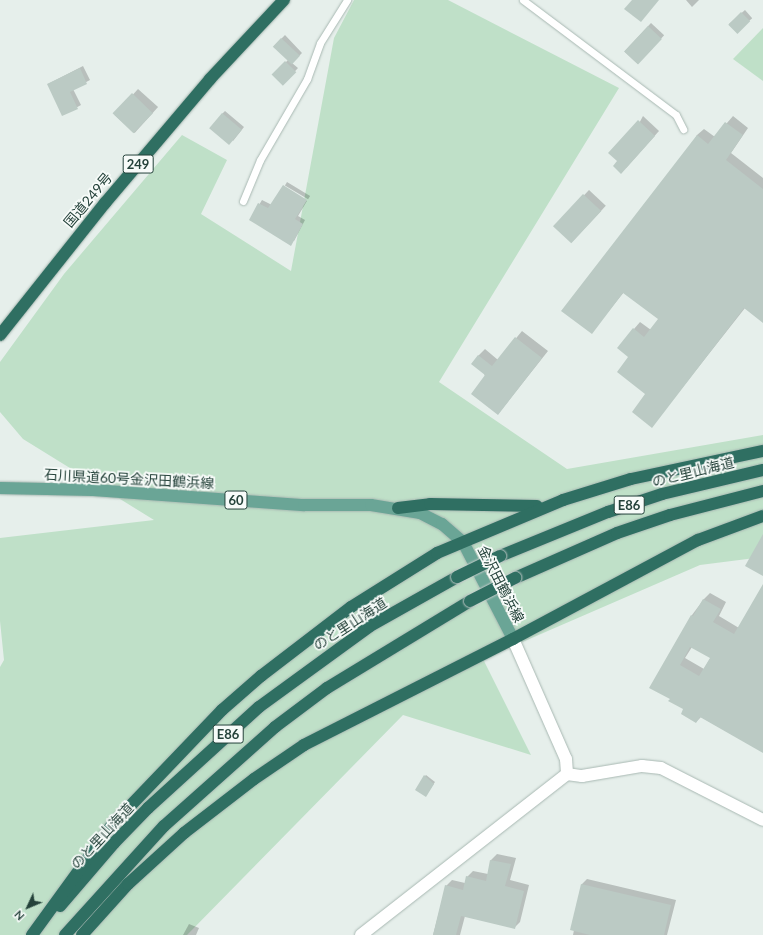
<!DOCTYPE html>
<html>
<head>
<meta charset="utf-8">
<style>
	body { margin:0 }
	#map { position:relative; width:763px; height:935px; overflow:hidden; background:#e6efeb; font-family:Lato,"Noto Sans JP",sans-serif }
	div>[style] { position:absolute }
	.green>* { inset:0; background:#bfe0c8 }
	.shadow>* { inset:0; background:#0003; transform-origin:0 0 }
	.building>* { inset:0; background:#bbcac4; transform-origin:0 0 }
	.roads { filter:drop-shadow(0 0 1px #a8b8b2) drop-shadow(0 0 1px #a8b8b2) }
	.lane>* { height:7px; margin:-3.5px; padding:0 3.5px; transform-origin:3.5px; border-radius:3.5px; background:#fff }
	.street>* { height:12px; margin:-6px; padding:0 6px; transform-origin:6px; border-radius:6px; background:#fff }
	.secondary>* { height:12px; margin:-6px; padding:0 6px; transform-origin:6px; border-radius:6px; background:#fff }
	.primary>* { height:12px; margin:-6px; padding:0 6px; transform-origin:6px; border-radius:6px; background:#6aa596 }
	.highway>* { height:12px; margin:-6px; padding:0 6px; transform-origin:6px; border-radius:6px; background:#2f6f62 }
	.bridges { filter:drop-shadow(0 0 1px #c2cac8) drop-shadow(0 0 1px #c2cac8) }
	.highway-bridge>* { height:12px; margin:-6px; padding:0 6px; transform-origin:6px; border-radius:6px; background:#2f6f62 }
	span { translate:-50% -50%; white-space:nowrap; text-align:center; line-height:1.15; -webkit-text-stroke:3.5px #f7fbf9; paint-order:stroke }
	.shield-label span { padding:1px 3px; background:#f7fbf9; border:1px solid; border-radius:3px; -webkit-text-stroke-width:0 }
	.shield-label { font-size:13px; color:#24423a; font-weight:700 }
	.street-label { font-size:14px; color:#24423a }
	.north { position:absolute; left:8px; top:887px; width:40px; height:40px; -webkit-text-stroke:3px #f7fbf9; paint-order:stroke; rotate:226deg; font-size:11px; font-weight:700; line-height:16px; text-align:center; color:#24423a }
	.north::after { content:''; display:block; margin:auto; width:14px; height:18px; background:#24423a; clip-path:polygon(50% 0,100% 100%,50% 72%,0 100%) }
</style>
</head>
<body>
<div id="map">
	<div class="green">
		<i style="clip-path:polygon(354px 0,448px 0,619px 88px,439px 382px,567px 469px,763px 435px,763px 557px,700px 565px,483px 659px,531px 755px,403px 715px,187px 935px,0 935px,0 667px,4px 660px,0 621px,0 538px,154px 520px,23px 439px,0 412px,0 362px,64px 274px,182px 135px,227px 160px,201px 214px,291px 271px,334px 38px)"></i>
		<i style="clip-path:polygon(763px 28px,763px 81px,733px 59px)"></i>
	</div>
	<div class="shadow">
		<i style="clip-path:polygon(686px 0,699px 0,692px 7px)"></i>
		<i style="left:745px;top:10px;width:11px;height:21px;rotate:49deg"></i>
		<i style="left:651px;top:23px;width:18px;height:39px;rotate:43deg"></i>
		<i style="clip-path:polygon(285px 35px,302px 53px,292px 63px,298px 68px,283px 84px,273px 75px,288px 60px,274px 46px)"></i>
		<i style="clip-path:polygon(83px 66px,90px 80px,73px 89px,81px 105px,63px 115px,48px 84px)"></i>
		<i style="left:138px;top:89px;width:27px;height:35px;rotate:42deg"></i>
		<i style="clip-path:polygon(225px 111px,244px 127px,233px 141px,222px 114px)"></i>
		<i style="clip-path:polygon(643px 116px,659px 131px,626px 168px,619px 161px)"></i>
		<i style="clip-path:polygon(733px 116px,748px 128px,731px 153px,763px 178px,763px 322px,745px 308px,652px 426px,647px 394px,630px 357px,634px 329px,640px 322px,651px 330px,659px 319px,624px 292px,591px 333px,697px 135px,704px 129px,715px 137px)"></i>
		<i style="left:287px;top:182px;width:27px;height:4px;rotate:31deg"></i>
		<i style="clip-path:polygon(283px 186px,307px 201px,298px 216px,305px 220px,294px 241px,250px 220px,262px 200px,272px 205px)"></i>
		<i style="left:589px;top:190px;width:23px;height:49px;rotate:43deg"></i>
		<i style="clip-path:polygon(522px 331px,548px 351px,498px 414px,478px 356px,485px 349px,498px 360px)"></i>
		<i style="clip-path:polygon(evenodd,763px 586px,763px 752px,701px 717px,696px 722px,685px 709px,670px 700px,692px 615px,704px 599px,710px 593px,726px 602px,719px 616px,739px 628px,763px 586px,692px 647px,711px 657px,704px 669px,685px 658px,692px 647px)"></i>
		<i style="clip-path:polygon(426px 775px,435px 782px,427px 794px,425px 776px)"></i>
		<i style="clip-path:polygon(497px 854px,516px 858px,510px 880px,529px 885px,520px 922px,514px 928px,465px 916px,460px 935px,433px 935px,446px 886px,452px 880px,465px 883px,467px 877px,473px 871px,488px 874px,491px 860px)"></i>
		<i style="clip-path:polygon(587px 879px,676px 900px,667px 935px,573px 935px,574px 930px,571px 929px,582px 884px)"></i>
		<i style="clip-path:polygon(189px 924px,199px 928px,196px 935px,183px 935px)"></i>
	</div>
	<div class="building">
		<i style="clip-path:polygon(632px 0,659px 0,641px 22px,624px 9px)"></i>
		<i style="left:741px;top:12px;width:13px;height:18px;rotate:45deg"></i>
		<i style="left:648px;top:26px;width:19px;height:35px;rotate:43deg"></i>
		<i style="left:281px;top:38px;width:26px;height:12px;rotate:43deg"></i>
		<i style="left:285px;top:61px;width:16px;height:19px;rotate:45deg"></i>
		<i style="clip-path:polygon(80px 68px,87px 84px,70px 92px,78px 109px,62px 116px,47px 84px)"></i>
		<i style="left:132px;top:93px;width:29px;height:28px;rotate:44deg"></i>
		<i style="left:222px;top:113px;width:26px;height:20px;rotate:40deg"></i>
		<i style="clip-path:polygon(638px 120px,655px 136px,621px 174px,613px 166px,617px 161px,608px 153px)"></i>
		<i style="clip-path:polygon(725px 122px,743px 135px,726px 160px,763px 189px,763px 323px,744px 308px,652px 428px,632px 412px,645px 394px,617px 372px,628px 357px,617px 348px,633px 328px,644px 337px,658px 319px,623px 293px,592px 334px,561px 311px,697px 135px,708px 144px)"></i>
		<i style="clip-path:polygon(283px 185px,307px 200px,295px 219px,303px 224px,291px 246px,249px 220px,258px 203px,268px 208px)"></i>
		<i style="left:583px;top:194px;width:25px;height:44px;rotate:43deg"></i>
		<i style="clip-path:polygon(515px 337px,542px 358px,498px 415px,471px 394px,485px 375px,471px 364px,478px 355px,492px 366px)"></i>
		<i style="clip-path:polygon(763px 534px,763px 576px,745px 566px)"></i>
		<i style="clip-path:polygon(evenodd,763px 584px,763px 753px,700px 717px,696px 723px,681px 714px,683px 709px,668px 701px,670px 699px,649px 688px,691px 615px,693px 616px,703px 599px,721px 609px,713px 622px,734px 634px,763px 584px,690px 647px,710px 658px,699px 676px,680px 665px,690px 647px)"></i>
		<i style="clip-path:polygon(424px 775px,434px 784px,426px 797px,415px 790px)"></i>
		<i style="clip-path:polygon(490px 860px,511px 864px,505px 886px,524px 891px,515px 929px,461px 916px,456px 935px,433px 935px,445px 885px,463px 890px,466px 876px,486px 881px)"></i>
		<i style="clip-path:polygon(581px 884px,671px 905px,664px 935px,590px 935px,570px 930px)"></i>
	</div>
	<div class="roads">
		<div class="lane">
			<i style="left:523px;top:0;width:191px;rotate:36.9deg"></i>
			<i style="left:676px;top:115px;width:16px;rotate:63deg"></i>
			<i style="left:243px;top:201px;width:44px;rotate:-67.5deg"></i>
			<i style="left:260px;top:160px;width:94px;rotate:-59.9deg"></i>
			<i style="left:307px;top:79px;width:38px;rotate:-70deg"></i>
			<i style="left:320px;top:43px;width:51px;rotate:-57.9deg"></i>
		</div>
		<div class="street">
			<i style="left:361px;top:935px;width:261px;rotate:-38deg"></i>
			<i style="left:567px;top:774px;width:15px;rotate:8deg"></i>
			<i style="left:582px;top:776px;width:61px;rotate:-9.5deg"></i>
			<i style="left:642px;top:766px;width:19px;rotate:6deg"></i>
			<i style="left:661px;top:768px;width:114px;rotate:27deg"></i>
		</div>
		<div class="secondary">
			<i style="left:513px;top:639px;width:131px;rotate:66.2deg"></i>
			<i style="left:566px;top:759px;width:15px;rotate:86deg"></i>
		</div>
		<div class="primary">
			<i style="left:0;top:488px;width:93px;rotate:1.2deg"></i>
			<i style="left:93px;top:490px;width:212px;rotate:4.1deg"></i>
			<i style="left:304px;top:505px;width:67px"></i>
			<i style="left:371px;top:505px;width:50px;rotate:9.3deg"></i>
			<i style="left:420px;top:513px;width:25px;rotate:27deg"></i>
			<i style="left:442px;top:524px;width:28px;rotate:41deg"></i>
			<i style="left:463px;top:542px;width:109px;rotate:62.7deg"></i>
		</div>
		<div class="highway">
			<i style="left:0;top:335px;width:169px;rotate:-51.5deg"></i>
			<i style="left:105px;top:203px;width:162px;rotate:-49.7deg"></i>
			<i style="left:210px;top:79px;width:108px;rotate:-46.9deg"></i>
			<i style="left:398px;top:508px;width:32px;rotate:-7deg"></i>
			<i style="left:430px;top:504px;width:107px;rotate:1.1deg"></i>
			<i style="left:500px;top:556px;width:117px;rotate:-22.2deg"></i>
			<i style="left:608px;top:512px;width:57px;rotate:-18.4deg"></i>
			<i style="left:662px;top:494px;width:104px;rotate:-13.4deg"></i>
			<i style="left:515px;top:578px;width:111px;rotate:-23.8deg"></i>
			<i style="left:617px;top:533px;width:56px;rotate:-18.8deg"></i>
			<i style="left:670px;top:515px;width:96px;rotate:-14.5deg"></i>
			<i style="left:60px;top:906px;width:83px;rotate:-49.4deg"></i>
			<i style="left:114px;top:843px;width:49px;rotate:-45.8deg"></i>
			<i style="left:148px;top:808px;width:150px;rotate:-42.3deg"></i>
			<i style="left:259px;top:707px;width:137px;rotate:-36.1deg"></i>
			<i style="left:370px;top:626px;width:100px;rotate:-29.4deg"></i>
			<i style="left:32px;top:935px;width:136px;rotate:-54deg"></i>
			<i style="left:112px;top:825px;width:159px;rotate:-46.3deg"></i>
			<i style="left:222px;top:710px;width:52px;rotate:-41.1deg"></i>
			<i style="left:261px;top:676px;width:113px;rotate:-37.5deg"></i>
			<i style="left:351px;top:607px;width:102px;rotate:-32.1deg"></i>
			<i style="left:437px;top:553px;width:137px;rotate:-22.8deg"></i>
			<i style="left:563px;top:500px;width:71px;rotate:-17.2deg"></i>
			<i style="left:631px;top:479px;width:135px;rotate:-12deg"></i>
			<i style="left:65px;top:935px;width:147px;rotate:-47.8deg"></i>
			<i style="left:164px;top:826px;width:149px;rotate:-41.7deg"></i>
			<i style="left:275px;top:727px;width:65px;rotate:-36.9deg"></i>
			<i style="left:327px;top:688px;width:167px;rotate:-31.3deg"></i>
			<i style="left:82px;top:935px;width:69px;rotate:-48deg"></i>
			<i style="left:128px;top:884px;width:76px;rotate:-42.3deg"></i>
			<i style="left:184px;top:833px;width:88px;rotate:-37.6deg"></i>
			<i style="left:254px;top:779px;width:60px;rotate:-34.2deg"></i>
			<i style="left:304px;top:745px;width:234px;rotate:-26.9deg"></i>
			<i style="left:513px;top:639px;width:210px;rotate:-28.2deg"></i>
			<i style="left:698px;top:540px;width:69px;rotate:-20.3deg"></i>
		</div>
	</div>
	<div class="bridges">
		<div class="highway-bridge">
			<i style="left:457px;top:577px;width:48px;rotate:-26deg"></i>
			<i style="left:470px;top:601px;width:51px;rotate:-27.1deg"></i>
		</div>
	</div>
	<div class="shield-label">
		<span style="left:138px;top:164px">249</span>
		<span style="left:236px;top:500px">60</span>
		<span style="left:629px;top:505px">E86</span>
		<span style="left:228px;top:734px">E86</span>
	</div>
	<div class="street-label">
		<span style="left:88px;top:200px;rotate:-50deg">国道249号</span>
		<span style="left:693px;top:472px;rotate:-14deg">のと里山海道</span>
		<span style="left:129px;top:479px;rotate:3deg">石川県道60号金沢田鶴浜線</span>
		<span style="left:501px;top:584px;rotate:63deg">金沢田鶴浜線</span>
		<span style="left:350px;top:624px;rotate:-33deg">のと里山海道</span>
		<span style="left:102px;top:836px;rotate:-47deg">のと里山海道</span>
	</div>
	<div class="north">N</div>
</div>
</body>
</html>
